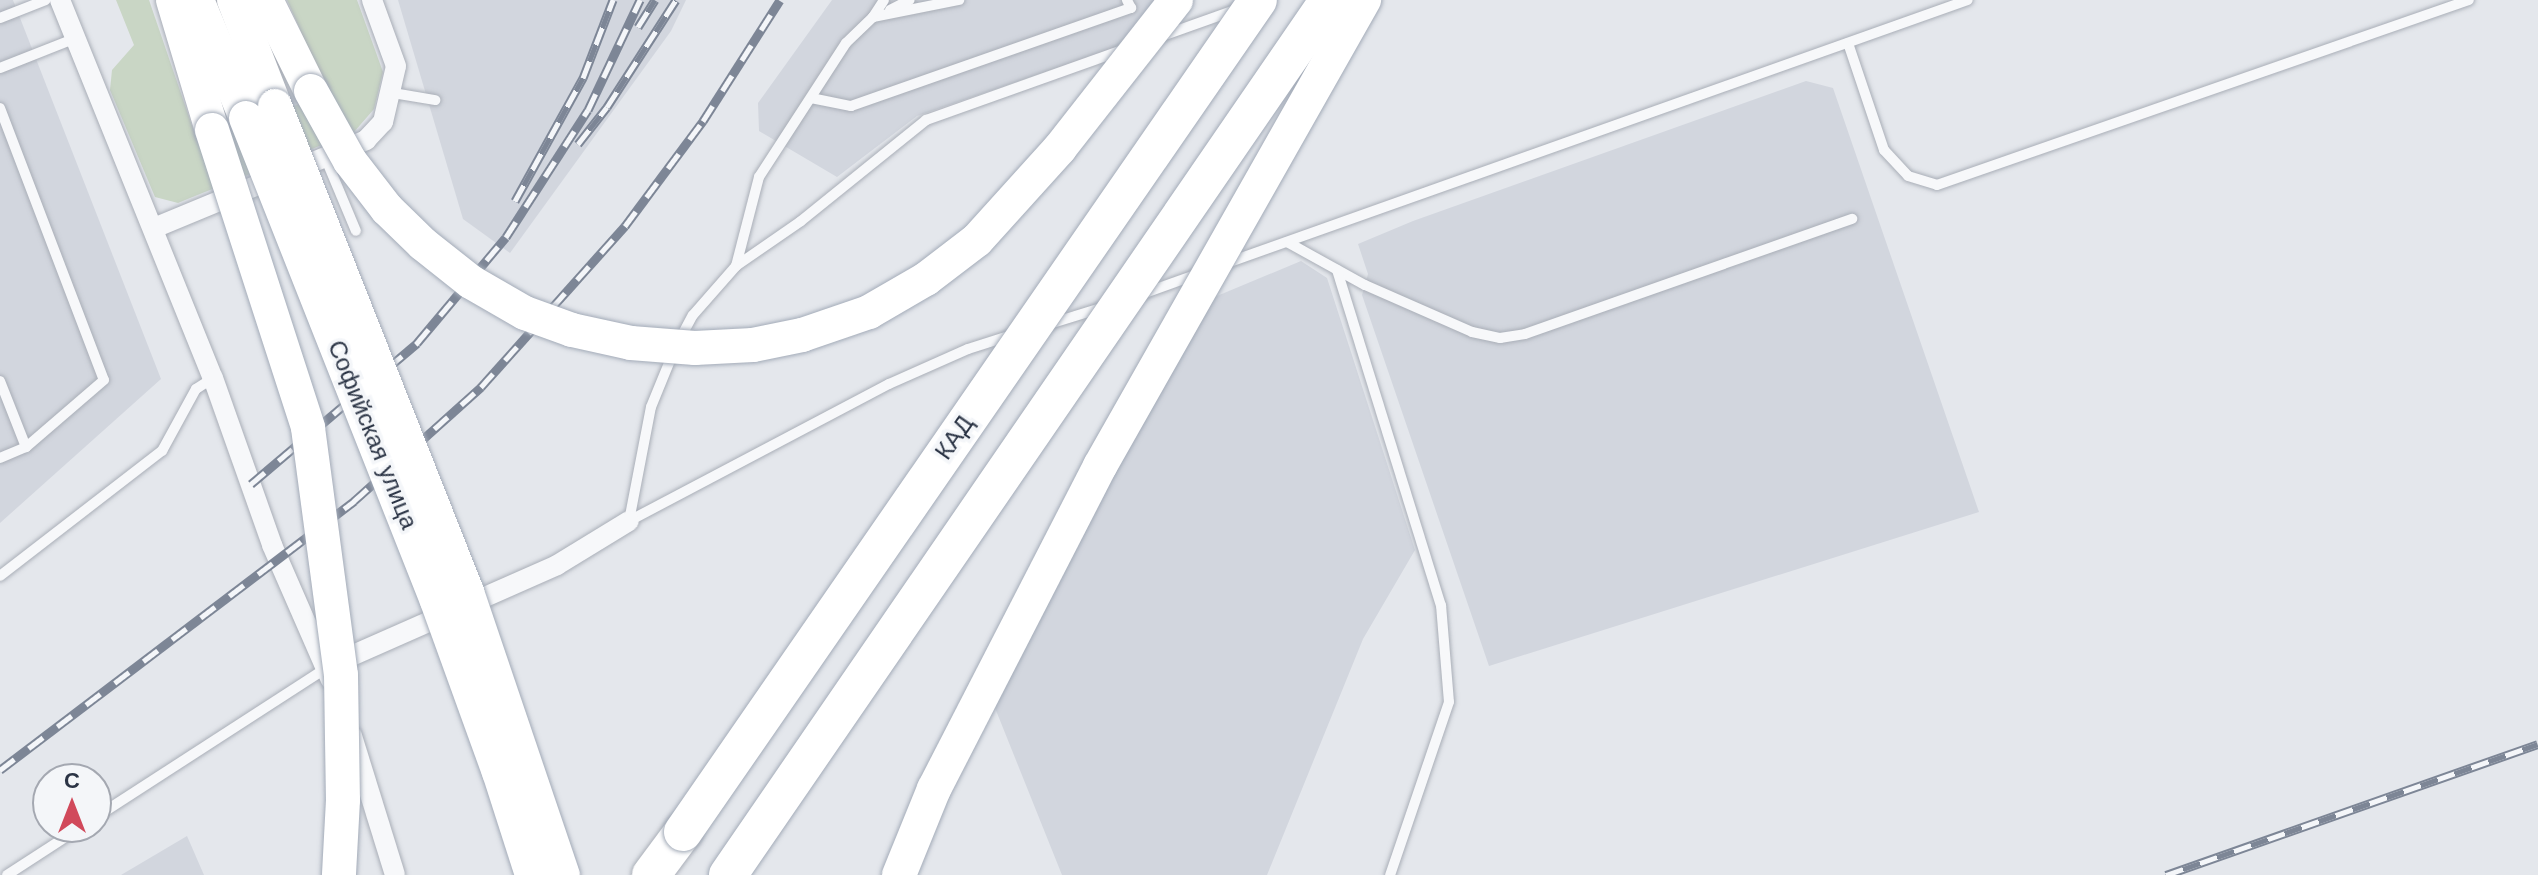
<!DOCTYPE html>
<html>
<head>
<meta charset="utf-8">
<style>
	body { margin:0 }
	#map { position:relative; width:2538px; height:875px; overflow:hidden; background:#e4e7ec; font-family:"Work Sans",sans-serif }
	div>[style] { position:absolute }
	.built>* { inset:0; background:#d2d6de }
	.green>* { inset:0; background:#c9d6c5 }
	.roads { filter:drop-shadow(0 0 2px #a9aeb7) drop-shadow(0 0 2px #a9aeb7) }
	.service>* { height:10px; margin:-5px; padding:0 5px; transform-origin:5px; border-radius:5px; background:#f7f8fa }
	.minor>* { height:20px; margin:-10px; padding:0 10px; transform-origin:10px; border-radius:10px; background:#f7f8fa }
	.primary>* { height:34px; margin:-17px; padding:0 17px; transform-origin:17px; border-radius:17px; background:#fff }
	.motorway>* { height:38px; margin:-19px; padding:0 19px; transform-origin:19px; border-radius:19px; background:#fff }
	.rail>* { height:9px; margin-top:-4.5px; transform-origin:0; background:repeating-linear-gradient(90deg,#f4f6f9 0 18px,#7d8696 0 36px); box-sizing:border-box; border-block:2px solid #7d8696 }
	.bridges { filter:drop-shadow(0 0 2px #a3abb8) drop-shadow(0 0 2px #a3abb8) }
	.primary-bridge>* { height:34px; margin:-17px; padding:0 17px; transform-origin:17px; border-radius:17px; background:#fff }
	.motorway-bridge>* { height:38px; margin:-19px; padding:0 19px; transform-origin:19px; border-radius:19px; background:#fff }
	span { translate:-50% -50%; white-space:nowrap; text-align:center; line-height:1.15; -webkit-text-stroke:7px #f4f6f9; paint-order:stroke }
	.street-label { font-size:24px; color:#2b3445 }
	.north { position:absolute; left:32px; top:763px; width:80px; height:80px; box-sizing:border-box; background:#f4f6f9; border:2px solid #a4a8b1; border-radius:50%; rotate:0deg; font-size:22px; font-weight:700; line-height:32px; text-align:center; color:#2b3445 }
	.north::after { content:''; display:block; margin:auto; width:28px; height:36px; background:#d1495b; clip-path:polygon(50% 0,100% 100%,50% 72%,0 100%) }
</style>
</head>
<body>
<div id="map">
	<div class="built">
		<i style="clip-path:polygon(0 0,13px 0,161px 379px,0 523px)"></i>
		<i style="clip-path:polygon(398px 0,686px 0,671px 31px,510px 253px,463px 219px)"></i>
		<i style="clip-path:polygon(832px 0,1185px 0,1150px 36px,917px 116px,837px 177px,759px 131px,758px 103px)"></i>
		<i style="clip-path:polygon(1806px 81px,1833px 88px,1979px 512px,1489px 666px,1362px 295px,1368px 274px,1358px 244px,1413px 221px)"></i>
		<i style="clip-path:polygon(1301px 261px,1327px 278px,1415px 550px,1363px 639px,1267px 875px,1062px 875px,989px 693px,1205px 301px)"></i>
		<i style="clip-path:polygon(187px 836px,204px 875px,121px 875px)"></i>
	</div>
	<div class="green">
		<i style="clip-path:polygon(116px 0,149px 0,198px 143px,328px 93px,287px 0,357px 0,383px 72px,374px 109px,354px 132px,190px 198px,178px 203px,155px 197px,110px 90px,112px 70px,134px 45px)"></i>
	</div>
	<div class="roads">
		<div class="service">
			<i style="left:890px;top:10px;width:22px;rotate:-27deg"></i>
			<i style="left:873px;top:17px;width:88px;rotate:-11.2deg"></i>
			<i style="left:0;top:18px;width:49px;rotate:-21.4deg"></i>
			<i style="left:1159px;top:37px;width:84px;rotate:-19.5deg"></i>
			<i style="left:1848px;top:43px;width:113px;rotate:71.4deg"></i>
			<i style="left:1884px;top:150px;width:35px;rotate:47deg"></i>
			<i style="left:1908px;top:176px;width:30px;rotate:17deg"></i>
			<i style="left:1937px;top:185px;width:563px;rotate:-19.17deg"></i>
			<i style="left:0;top:68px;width:82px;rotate:-21.5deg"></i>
			<i style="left:393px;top:93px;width:43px;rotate:9.5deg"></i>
			<i style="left:811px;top:98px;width:41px;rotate:11.3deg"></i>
			<i style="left:851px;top:106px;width:297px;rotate:-19.3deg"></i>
			<i style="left:1131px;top:8px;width:9px;rotate:-117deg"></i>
			<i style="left:0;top:108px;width:291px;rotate:69.1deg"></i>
			<i style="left:104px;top:380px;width:103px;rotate:139.3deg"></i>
			<i style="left:26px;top:447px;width:28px;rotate:157deg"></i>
			<i style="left:325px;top:157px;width:80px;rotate:67.3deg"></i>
			<i style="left:1287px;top:242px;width:89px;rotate:28.9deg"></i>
			<i style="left:1365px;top:285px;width:117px;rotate:23.7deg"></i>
			<i style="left:1472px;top:332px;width:29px;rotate:12deg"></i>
			<i style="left:1500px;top:338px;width:25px;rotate:-9deg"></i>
			<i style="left:1525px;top:334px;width:347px;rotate:-19.4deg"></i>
			<i style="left:1224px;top:264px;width:789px;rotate:-19.54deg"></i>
			<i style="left:736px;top:266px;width:92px;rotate:-75.5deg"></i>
			<i style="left:759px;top:177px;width:160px;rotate:-57deg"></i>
			<i style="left:846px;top:43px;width:37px;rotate:-44deg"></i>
			<i style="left:873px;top:17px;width:20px;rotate:-57deg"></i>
			<i style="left:1337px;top:270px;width:351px;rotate:72.8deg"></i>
			<i style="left:1441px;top:605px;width:97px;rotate:85.3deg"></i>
			<i style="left:1449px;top:702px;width:183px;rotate:108.8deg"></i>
			<i style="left:1142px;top:294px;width:59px;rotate:-19.7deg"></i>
			<i style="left:1046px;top:325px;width:61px;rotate:-17.2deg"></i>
			<i style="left:680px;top:339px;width:27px;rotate:-62deg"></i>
			<i style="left:693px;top:315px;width:65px;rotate:-48.7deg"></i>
			<i style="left:736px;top:266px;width:79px;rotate:-34.7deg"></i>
			<i style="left:801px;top:221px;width:161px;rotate:-38.9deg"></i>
			<i style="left:926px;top:120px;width:211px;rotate:-19.6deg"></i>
			<i style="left:0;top:381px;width:71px;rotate:68.5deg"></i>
			<i style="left:629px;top:521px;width:294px;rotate:-27.8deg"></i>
			<i style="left:889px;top:384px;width:86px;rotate:-23.9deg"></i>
			<i style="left:968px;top:349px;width:46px;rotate:-17.7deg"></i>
			<i style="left:629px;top:521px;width:116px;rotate:-79.1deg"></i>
			<i style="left:651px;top:407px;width:58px;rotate:-67.8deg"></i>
			<i style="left:0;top:576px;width:205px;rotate:-37.7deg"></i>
			<i style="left:162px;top:451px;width:71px;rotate:-61.3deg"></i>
			<i style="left:196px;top:389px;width:20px;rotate:-33deg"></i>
			<i style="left:96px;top:817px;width:274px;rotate:-32.9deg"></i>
			<i style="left:7px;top:875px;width:88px;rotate:-33deg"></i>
		</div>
		<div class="minor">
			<i style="left:60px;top:0;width:408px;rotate:68deg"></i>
			<i style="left:213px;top:378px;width:177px;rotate:70.5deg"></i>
			<i style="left:272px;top:545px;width:147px;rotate:66.4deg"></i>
			<i style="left:154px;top:228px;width:230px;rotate:-22.5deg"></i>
			<i style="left:366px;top:140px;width:25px;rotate:-47deg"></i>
			<i style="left:383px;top:122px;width:57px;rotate:-76.9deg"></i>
			<i style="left:396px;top:66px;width:70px;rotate:-110deg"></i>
			<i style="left:333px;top:664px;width:245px;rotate:-23.8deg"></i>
			<i style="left:557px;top:565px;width:84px;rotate:-31.4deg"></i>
			<i style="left:352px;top:736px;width:145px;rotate:72.8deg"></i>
		</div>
		<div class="primary">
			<i style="left:173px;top:0;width:136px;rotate:73.3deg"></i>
			<i style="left:197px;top:0;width:128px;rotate:67.4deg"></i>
			<i style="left:234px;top:0;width:114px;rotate:68.9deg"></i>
			<i style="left:266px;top:0;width:102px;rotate:63.7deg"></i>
		</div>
		<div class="motorway">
			<i style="left:651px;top:875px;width:54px;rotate:-53.3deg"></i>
		</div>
	</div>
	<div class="rail">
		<i style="left:638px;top:27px;width:32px;rotate:-58deg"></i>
		<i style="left:578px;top:144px;width:47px;rotate:-51.9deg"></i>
		<i style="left:607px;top:107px;width:127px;rotate:-57.2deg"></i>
		<i style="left:515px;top:201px;width:141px;rotate:-61.1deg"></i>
		<i style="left:583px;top:78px;width:84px;rotate:-69deg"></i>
		<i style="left:251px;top:484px;width:218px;rotate:-40.3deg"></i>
		<i style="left:417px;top:343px;width:138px;rotate:-50deg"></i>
		<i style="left:506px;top:237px;width:151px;rotate:-57.2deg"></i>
		<i style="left:588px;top:110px;width:122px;rotate:-64.7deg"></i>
		<i style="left:0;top:770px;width:445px;rotate:-37.2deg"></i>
		<i style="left:354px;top:501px;width:171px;rotate:-41.9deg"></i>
		<i style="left:481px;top:387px;width:216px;rotate:-48.2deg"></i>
		<i style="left:625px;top:226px;width:131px;rotate:-53.4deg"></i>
		<i style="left:703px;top:121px;width:143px;rotate:-57.5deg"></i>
		<i style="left:2166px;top:875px;width:394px;rotate:-19.4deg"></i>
	</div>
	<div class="bridges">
		<div class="primary-bridge">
			<i style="left:311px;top:91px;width:80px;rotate:60.9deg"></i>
			<i style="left:350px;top:161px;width:61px;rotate:52.4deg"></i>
			<i style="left:387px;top:209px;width:50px;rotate:44.2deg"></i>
			<i style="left:423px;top:244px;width:61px;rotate:38.4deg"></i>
			<i style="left:471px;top:282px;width:62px;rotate:29.9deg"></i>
			<i style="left:525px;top:313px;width:50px;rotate:19.9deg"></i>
			<i style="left:572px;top:330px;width:60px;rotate:12.4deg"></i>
			<i style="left:631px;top:343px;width:64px;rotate:4.5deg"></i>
			<i style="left:695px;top:348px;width:58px;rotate:-3deg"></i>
			<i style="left:753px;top:345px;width:50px;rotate:-11.5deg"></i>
			<i style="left:802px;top:335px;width:71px;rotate:-18.9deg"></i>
			<i style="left:869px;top:312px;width:66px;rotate:-30.1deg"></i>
			<i style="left:926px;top:279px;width:64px;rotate:-37.4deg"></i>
			<i style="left:977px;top:240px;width:124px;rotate:-47.9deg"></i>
			<i style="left:1060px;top:148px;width:188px;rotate:-51.9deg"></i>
			<i style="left:275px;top:106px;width:523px;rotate:68.44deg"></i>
			<i style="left:467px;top:592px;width:299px;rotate:71.3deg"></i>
			<i style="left:246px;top:118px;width:519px;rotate:68.42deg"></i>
			<i style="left:437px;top:601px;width:182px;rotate:70.1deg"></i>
			<i style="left:499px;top:772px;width:108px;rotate:72.2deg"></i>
			<i style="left:212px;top:130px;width:313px;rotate:72.1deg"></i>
			<i style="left:308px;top:428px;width:249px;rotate:82.4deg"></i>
			<i style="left:341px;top:675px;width:125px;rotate:89.1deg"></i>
			<i style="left:343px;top:800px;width:75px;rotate:93.1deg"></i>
			<i style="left:899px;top:875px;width:93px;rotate:-67.9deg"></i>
			<i style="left:934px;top:789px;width:363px;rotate:-62.8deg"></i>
			<i style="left:1100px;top:466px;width:536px;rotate:-60.47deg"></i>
		</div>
		<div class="motorway-bridge">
			<i style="left:683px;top:832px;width:1011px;rotate:-55.35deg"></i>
			<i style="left:728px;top:875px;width:1062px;rotate:-55.52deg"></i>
		</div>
	</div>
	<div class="street-label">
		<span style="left:372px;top:435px;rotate:68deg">Софийская улица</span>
		<span style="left:955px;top:438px;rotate:-55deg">КАД</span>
	</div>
	<div class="north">С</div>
</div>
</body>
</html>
